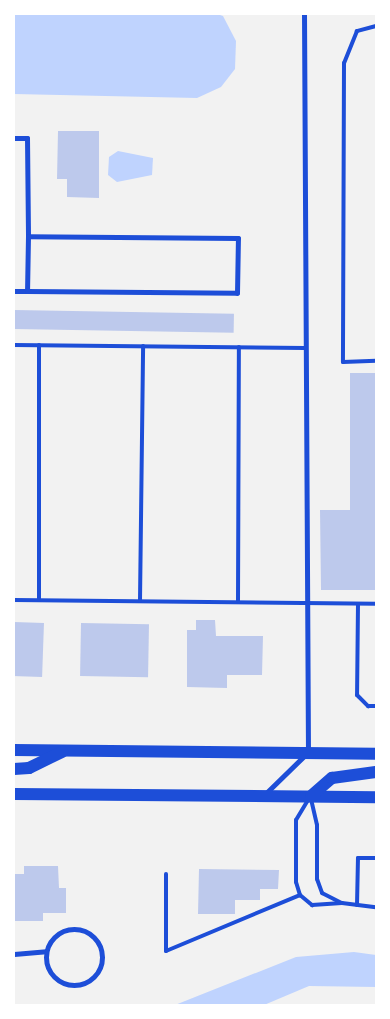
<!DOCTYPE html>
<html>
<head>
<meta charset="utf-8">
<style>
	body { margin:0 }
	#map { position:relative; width:390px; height:1019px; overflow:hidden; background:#f2f2f2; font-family:"PT Sans Narrow",sans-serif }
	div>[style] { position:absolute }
	.water>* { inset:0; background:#bfd3fe }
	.building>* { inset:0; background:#bdc9ec; transform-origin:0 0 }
	.service>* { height:4px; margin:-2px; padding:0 2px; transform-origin:2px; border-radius:2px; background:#1d4ed8 }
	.minor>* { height:5px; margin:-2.5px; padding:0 2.5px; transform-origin:2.5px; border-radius:2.5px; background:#1d4ed8 }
	.minor>.ring { margin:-2.5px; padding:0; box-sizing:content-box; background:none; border:5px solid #1d4ed8; border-radius:50% }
	.primary>* { height:12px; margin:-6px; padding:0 6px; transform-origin:6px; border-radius:6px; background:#1d4ed8 }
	span { translate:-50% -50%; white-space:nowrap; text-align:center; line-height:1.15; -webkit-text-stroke:4px #fff; paint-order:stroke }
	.frame { position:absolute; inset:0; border:15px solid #fff; pointer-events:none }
</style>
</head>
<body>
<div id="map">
	<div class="water">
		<i style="clip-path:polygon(14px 14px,217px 14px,223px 16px,236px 41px,235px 69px,221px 87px,197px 98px,14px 94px)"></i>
		<i style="clip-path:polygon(118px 151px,153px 158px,152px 175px,117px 182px,108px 175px,109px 157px)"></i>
		<i style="clip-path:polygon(354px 952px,376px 955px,376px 987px,309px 986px,264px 1005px,175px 1005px,296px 957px)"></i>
	</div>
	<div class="building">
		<i style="clip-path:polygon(58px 131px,99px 131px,99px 198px,67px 197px,67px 179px,57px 179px)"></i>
		<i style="left:14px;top:310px;width:220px;height:19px;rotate:1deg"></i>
		<i style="clip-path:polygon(350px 373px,376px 373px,376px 590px,321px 590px,320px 510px,350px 510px)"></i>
		<i style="clip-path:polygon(196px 620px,215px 620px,216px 636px,263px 636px,262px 675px,227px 675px,227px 688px,187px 687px,187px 630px,196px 630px)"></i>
		<i style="left:14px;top:622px;width:30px;height:54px;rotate:2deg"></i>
		<i style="left:81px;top:623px;width:68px;height:53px;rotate:1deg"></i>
		<i style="clip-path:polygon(24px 866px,58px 866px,59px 888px,66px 888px,66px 913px,43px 913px,43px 921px,14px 921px,14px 874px,24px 874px)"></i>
		<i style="clip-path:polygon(199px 869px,279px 870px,278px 889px,260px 889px,260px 900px,235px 900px,235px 914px,198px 914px)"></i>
	</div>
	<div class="service">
		<i style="left:376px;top:26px;width:20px;rotate:165deg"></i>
		<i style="left:357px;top:31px;width:35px;rotate:112deg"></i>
		<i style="left:344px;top:63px;width:299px;rotate:90.2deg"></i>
		<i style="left:343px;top:362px;width:33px;rotate:-2deg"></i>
		<i style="left:14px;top:345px;width:291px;rotate:0.6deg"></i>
		<i style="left:14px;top:600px;width:362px;rotate:0.6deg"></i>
		<i style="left:39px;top:600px;width:255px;rotate:-90deg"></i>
		<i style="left:140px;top:601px;width:255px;rotate:-89.3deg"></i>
		<i style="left:238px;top:601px;width:254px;rotate:-89.8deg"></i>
		<i style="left:358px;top:604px;width:91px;rotate:90.6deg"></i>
		<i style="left:357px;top:695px;width:16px;rotate:45deg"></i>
		<i style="left:368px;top:706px;width:8px"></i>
		<i style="left:311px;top:799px;width:27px;rotate:77deg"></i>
		<i style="left:317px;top:825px;width:54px;rotate:90deg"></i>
		<i style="left:317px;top:879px;width:15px;rotate:70deg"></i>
		<i style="left:322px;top:893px;width:22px;rotate:27deg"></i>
		<i style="left:342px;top:903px;width:34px;rotate:7deg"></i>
		<i style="left:308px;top:800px;width:23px;rotate:121deg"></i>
		<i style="left:296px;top:820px;width:62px;rotate:90deg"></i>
		<i style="left:296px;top:882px;width:14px;rotate:73deg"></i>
		<i style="left:300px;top:895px;width:16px;rotate:40deg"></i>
		<i style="left:312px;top:905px;width:30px;rotate:-4deg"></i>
		<i style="left:166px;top:874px;width:77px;rotate:90deg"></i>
		<i style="left:166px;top:951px;width:145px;rotate:-22.7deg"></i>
		<i style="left:357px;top:905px;width:47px;rotate:-88.8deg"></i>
		<i style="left:358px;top:858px;width:18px"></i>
	</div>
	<div class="minor">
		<i style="left:14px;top:138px;width:13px"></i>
		<i style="left:27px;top:138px;width:98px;rotate:89.4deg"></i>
		<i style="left:28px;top:236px;width:55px;rotate:91deg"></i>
		<i style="left:27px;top:291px;width:13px;rotate:180deg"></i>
		<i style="left:27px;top:291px;width:210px;rotate:0.5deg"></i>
		<i style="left:237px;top:293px;width:55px;rotate:-89deg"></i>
		<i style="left:238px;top:238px;width:210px;rotate:-179.5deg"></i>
		<i style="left:265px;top:794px;width:60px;rotate:-44.3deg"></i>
		<i style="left:308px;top:752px;width:738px;rotate:-90.31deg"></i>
		<i class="ring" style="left:46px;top:929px;width:51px;height:51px"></i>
		<i style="left:14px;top:954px;width:32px;rotate:-5deg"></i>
	</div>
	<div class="primary">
		<i style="left:14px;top:750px;width:362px;rotate:0.6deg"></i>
		<i style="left:14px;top:769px;width:15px;rotate:-4deg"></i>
		<i style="left:29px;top:768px;width:37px;rotate:-26deg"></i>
		<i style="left:14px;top:794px;width:362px;rotate:0.5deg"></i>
		<i style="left:311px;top:796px;width:28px;rotate:-41deg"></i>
		<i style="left:332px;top:778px;width:44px;rotate:-7.8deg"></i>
	</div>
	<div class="frame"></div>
</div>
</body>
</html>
